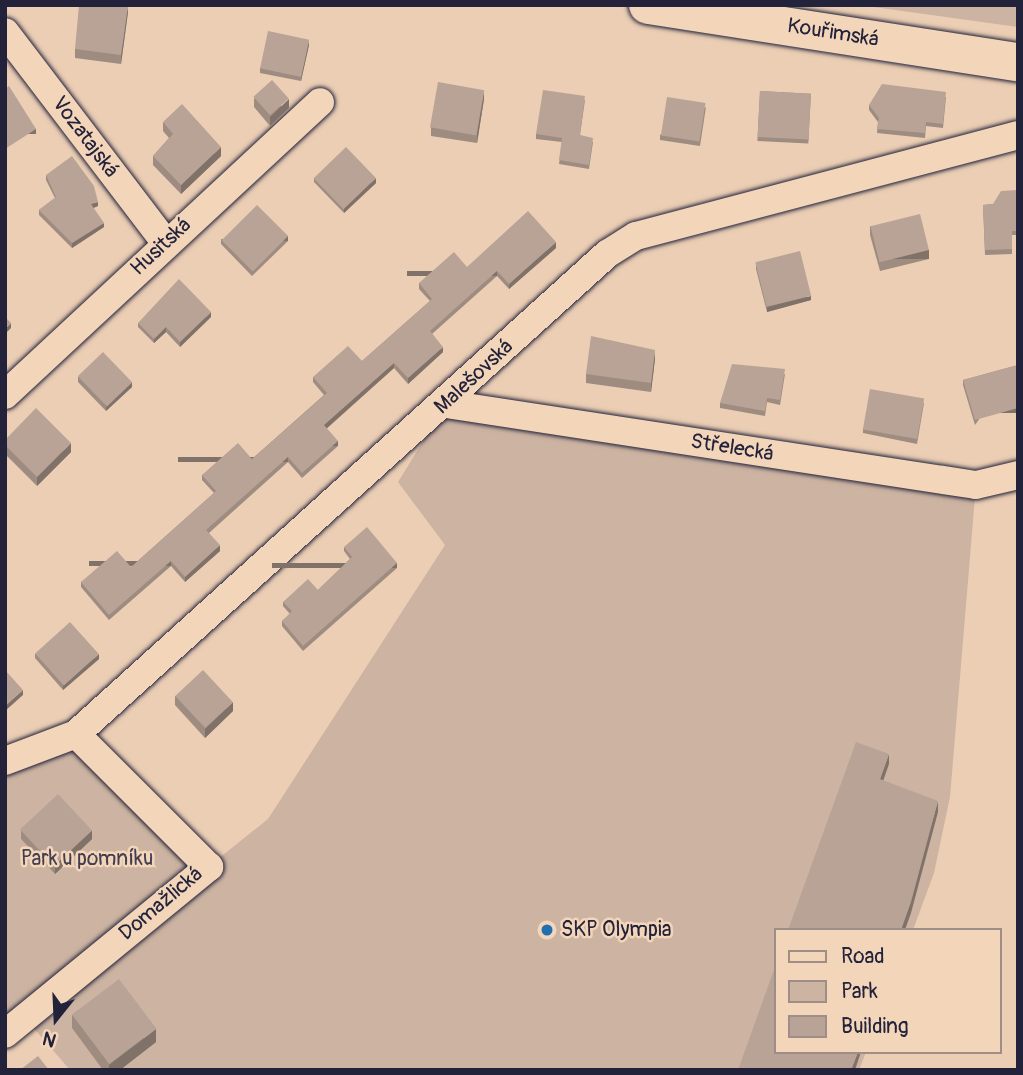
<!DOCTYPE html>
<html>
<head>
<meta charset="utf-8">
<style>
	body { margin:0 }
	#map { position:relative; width:1023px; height:1075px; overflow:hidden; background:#ebceb4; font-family:Pangolin,sans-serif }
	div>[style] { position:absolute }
	.green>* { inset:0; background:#cdb4a2 }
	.roads { filter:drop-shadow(0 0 2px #22223b) drop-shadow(0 0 2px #22223b) }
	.minor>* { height:28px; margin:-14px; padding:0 14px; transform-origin:14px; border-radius:14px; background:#f3d5b9 }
	.primary>* { height:38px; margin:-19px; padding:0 19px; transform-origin:19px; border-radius:19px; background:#f3d5b9 }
	.wall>* { inset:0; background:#9e8c81; transform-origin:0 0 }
	.shaded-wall>* { inset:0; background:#817269; transform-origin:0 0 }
	.building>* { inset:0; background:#b8a396; transform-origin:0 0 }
	.dots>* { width:19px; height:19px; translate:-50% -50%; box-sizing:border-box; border:4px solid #f3d5b9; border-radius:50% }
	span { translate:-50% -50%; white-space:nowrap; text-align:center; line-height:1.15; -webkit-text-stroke:5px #f3d5b9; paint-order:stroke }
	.street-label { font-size:21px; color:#22223b }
	.park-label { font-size:21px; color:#443f50 }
	.poi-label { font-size:21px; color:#22223b }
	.left { translate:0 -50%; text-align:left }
	.frame { position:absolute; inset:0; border:7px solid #22223b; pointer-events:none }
	.legend { position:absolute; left:774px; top:928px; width:228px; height:126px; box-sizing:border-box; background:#f3d5b9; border:2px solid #9f8d87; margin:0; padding:9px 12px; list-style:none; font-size:21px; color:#22223b }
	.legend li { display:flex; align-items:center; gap:14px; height:35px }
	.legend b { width:35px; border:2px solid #9f8d87 }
	.north { position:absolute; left:21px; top:984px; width:70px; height:70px; -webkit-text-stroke:5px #f3d5b9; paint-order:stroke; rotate:198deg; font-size:19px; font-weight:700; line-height:28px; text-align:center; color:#22223b }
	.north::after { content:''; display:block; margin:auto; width:24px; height:32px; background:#22223b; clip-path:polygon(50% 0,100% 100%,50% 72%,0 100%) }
</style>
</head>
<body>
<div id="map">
	<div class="green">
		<i style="clip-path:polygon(859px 5px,1018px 5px,1018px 27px)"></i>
		<i style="clip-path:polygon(446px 404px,976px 485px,950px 797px,934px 873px,913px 930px,776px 930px,776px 1052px,866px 1052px,859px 1070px,70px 1070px,25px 1018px,5px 1034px,5px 761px,76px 734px,208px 867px,268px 819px,445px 545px,398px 482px)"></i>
	</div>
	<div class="roads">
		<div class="minor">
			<i style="left:5px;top:32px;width:265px;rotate:52.7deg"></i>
			<i style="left:5px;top:395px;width:430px;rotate:-42.9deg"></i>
			<i style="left:446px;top:404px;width:536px;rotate:8.69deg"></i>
			<i style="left:976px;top:485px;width:43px;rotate:-13.4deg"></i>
			<i style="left:5px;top:761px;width:76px;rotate:-20.8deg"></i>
			<i style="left:76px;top:734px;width:716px;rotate:-42.11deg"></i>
			<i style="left:607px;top:254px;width:34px;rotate:-32deg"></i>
			<i style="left:636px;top:236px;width:395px;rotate:-14.8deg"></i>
			<i style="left:5px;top:1034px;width:264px;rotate:-39.3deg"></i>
			<i style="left:209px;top:867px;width:188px;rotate:-135deg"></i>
		</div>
		<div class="primary">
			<i style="left:648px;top:5px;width:374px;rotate:8.8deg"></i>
		</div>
	</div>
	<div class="wall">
		<i style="clip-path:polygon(128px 12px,121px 64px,75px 58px,75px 49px)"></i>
		<i style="clip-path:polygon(309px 45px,301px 81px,260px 73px,260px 68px)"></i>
		<i style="left:760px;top:91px;width:51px;height:50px;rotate:3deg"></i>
		<i style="clip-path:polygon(946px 97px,943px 128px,926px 126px,925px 138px,877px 133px,878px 122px,869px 110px,869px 105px)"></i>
		<i style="clip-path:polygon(254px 98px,289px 108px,270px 126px,254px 107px)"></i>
		<i style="clip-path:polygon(484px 99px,477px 143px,431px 136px,431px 127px)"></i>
		<i style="clip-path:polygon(585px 100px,580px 135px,593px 142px,589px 169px,559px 164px,562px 142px,536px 139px,536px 134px)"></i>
		<i style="clip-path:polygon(706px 107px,700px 146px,660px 140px,660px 135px)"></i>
		<i style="clip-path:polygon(163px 122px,221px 156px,181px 194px,153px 165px,153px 156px,169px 138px,163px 131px)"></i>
		<i style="clip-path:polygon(46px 175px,98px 206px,93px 208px,104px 227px,72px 248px,39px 215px,39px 210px,55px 198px,46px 180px)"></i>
		<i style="clip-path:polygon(314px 178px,376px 183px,344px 213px,314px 182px)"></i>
		<i style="clip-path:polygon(1018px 190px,1018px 235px,1012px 235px,1012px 254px,985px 255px,983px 205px,993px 204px)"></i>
		<i style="clip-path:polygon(870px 226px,929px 259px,880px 271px,870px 235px)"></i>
		<i style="clip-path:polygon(221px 239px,288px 241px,252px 276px,221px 244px)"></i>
		<i style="clip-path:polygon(556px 248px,509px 289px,497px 276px,432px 334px,443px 352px,408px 384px,394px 368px,326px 428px,338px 446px,302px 478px,288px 462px,209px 533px,220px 551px,185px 582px,171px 566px,109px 620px,81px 587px,81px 582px,131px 567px,214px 493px,202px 480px,202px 475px,252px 459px,324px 395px,313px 382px,313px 377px,362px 361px,430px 301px,419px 289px,419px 283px,467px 267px)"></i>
		<i style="clip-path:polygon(756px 264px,811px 300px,767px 312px,756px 269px)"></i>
		<i style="clip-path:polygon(211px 317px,180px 347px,166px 332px,154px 343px,138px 327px,138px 323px)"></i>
		<i style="clip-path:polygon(655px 359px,651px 392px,586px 383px,586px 374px)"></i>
		<i style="clip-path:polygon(1018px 365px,975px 425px,963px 385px,963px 380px)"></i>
		<i style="clip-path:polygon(785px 374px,780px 405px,767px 402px,765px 416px,720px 408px,720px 403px)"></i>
		<i style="clip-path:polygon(78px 377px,132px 387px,106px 411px,78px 382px)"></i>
		<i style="clip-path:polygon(924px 403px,917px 444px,863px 433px,863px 429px)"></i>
		<i style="clip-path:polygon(5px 440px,71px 452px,37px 486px,5px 454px)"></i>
		<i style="clip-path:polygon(344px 547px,397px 568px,303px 651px,282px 626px,282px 621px,290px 614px,283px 606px,283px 602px,318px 590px,350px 559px,344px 551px)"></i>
		<i style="clip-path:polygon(35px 654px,99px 659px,63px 690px,35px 658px)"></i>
		<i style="clip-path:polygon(175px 696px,233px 711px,205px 738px,175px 705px)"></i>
		<i style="clip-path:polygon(21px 830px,92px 839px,55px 874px,21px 839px)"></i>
		<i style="clip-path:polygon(72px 1015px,156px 1042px,120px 1070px,103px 1070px,72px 1028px)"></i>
	</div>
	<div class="shaded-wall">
		<i style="clip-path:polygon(128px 5px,128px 12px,121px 64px,121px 55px)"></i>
		<i style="clip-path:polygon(309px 40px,309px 45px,301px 81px,301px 76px)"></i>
		<i style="clip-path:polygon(484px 90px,484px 99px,477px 143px,477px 134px)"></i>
		<i style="clip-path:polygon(289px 99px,289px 108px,270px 126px,270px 117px)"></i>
		<i style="left:36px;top:129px;width:5px;height:37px;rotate:90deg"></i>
		<i style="clip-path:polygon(221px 147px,221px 156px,181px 194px,181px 185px)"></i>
		<i style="clip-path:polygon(376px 178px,376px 183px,344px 213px,344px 208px)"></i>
		<i style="clip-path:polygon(98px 202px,98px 206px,91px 209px,91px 204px)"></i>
		<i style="clip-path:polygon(104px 223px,104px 227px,72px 248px,72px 243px)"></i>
		<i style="left:288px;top:236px;width:5px;height:50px;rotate:90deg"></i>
		<i style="clip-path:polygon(556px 242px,556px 248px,509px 289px,509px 284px)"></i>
		<i style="left:929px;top:250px;width:9px;height:50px;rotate:90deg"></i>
		<i style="left:497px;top:271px;width:5px;height:90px;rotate:90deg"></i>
		<i style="clip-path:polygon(811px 296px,811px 300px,767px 312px,767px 307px)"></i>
		<i style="clip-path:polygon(211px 312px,211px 317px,180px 347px,180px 342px)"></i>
		<i style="clip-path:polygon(11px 323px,11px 328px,5px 334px,5px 329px)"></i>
		<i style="clip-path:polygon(166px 327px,166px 332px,154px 343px,154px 339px)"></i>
		<i style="clip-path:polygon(443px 347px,443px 352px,408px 384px,408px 378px)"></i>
		<i style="clip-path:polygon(655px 350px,655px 359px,651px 392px,651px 383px)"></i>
		<i style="clip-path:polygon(394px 363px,394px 368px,324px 431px,324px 425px)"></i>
		<i style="clip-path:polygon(132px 382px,132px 387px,106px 411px,106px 407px)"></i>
		<i style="left:1018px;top:408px;width:5px;height:45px;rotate:90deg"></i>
		<i style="left:338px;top:441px;width:5px;height:48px;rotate:90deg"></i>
		<i style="clip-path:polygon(71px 443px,71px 452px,37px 486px,37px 477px)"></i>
		<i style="left:288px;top:457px;width:5px;height:110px;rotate:90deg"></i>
		<i style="clip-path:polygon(220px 545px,220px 551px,185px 582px,185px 577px)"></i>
		<i style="left:171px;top:561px;width:5px;height:82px;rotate:90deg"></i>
		<i style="left:397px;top:563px;width:5px;height:125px;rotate:90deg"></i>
		<i style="clip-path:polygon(99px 654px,99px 659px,63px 690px,63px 686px)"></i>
		<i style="clip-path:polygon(23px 690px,23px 695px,5px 711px,5px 706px)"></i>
		<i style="clip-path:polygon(233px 702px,233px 711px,205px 738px,205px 729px)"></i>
		<i style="clip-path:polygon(889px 754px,889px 764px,880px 790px,880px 779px)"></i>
		<i style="clip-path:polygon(938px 801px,938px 812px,911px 913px,905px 930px,901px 930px)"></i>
		<i style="clip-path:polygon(92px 830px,92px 839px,55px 874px,55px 865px)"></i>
		<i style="clip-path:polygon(156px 1029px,156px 1042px,120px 1070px,109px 1070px,109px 1065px)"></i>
		<i style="clip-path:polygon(858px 1052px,861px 1052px,855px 1070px,851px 1070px)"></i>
	</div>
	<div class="building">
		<i style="clip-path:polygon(79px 5px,128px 5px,121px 55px,75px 49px)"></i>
		<i style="left:268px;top:31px;width:42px;height:38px;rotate:12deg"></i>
		<i style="left:272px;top:80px;width:25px;height:25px;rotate:48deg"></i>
		<i style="left:438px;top:82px;width:47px;height:46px;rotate:10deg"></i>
		<i style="clip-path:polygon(882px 84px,946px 92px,943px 124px,926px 122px,925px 133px,877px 129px,879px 118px,869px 105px)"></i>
		<i style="clip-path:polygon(9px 86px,36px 129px,5px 149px,5px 89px)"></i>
		<i style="clip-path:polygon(543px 90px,585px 96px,580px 135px,593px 138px,589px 165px,559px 160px,562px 138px,536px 134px)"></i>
		<i style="left:760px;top:91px;width:51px;height:46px;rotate:3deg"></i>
		<i style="left:667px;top:97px;width:39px;height:39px;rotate:9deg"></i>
		<i style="clip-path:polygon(182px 104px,221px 147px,181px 185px,153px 156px,173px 134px,163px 122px)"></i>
		<i style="left:346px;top:147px;width:43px;height:45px;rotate:46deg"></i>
		<i style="clip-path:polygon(72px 156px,94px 186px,98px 202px,91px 204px,104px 223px,72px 243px,39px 210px,56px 197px,46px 175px)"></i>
		<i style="clip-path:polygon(1018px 190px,1018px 231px,1012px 231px,1012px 249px,985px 250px,983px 205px,993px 204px,1001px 191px)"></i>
		<i style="left:257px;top:205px;width:44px;height:50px;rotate:45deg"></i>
		<i style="clip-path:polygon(528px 211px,556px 242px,509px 284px,497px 271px,430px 331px,443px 347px,408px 378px,394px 363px,324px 425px,338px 441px,302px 473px,288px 457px,206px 530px,220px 545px,185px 577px,171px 561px,109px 615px,81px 582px,117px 551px,131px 567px,216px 491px,202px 475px,238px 443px,252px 459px,327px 393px,313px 377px,348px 346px,362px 361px,432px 299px,419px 283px,454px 252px,467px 267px)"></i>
		<i style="left:920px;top:214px;width:37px;height:51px;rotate:76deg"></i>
		<i style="left:800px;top:251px;width:46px;height:46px;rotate:76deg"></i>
		<i style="clip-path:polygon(179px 279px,211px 312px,180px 342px,166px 327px,154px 339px,138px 323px)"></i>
		<i style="clip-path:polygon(5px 317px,11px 323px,5px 329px)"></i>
		<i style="clip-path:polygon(591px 336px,655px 350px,651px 383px,586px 374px)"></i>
		<i style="left:103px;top:352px;width:42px;height:35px;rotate:46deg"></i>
		<i style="clip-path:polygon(732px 364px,785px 369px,780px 400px,767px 398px,765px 411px,720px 403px)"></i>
		<i style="clip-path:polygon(1018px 365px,1018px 408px,975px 420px,963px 380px)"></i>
		<i style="left:870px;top:389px;width:55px;height:41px;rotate:10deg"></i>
		<i style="clip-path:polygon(36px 408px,71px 443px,37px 477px,5px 445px,5px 440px)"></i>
		<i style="clip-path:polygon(367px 527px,397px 563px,303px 646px,282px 621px,292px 611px,283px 602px,308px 579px,318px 590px,352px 557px,344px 547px)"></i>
		<i style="left:70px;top:622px;width:43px;height:47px;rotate:48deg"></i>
		<i style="clip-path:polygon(5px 670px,23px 690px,5px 706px)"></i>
		<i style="left:203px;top:670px;width:44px;height:38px;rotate:47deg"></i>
		<i style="clip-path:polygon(856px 742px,889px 754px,880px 779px,938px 801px,911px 902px,901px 930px,788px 930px)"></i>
		<i style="left:58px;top:794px;width:50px;height:52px;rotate:47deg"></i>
		<i style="clip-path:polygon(776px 964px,776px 1052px,858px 1052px,851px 1070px,738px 1070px)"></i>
		<i style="left:119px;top:979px;width:62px;height:59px;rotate:53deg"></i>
		<i style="clip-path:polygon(38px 1056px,49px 1070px,20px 1070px)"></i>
	</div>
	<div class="dots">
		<i style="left:547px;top:930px;background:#1f6fb2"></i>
	</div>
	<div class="street-label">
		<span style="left:833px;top:33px;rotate:9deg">Kouřimská</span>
		<span style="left:85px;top:137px;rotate:53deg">Vozatajská</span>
		<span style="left:161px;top:247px;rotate:-43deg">Husitská</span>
		<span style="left:474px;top:377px;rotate:-43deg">Malešovská</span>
		<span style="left:732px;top:448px;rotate:9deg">Střelecká</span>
		<span style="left:161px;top:904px;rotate:-40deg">Domažlická</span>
	</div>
	<div class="park-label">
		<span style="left:87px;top:859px">Park u pomníku</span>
	</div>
	<div class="poi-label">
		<span class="left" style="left:561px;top:930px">SKP Olympia</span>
	</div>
	<div class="frame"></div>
	<ul class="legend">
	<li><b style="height:9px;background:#f3d5b9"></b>Road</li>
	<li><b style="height:19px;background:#cdb4a2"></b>Park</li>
	<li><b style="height:19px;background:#b8a396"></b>Building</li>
	</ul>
	<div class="north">N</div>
</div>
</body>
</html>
